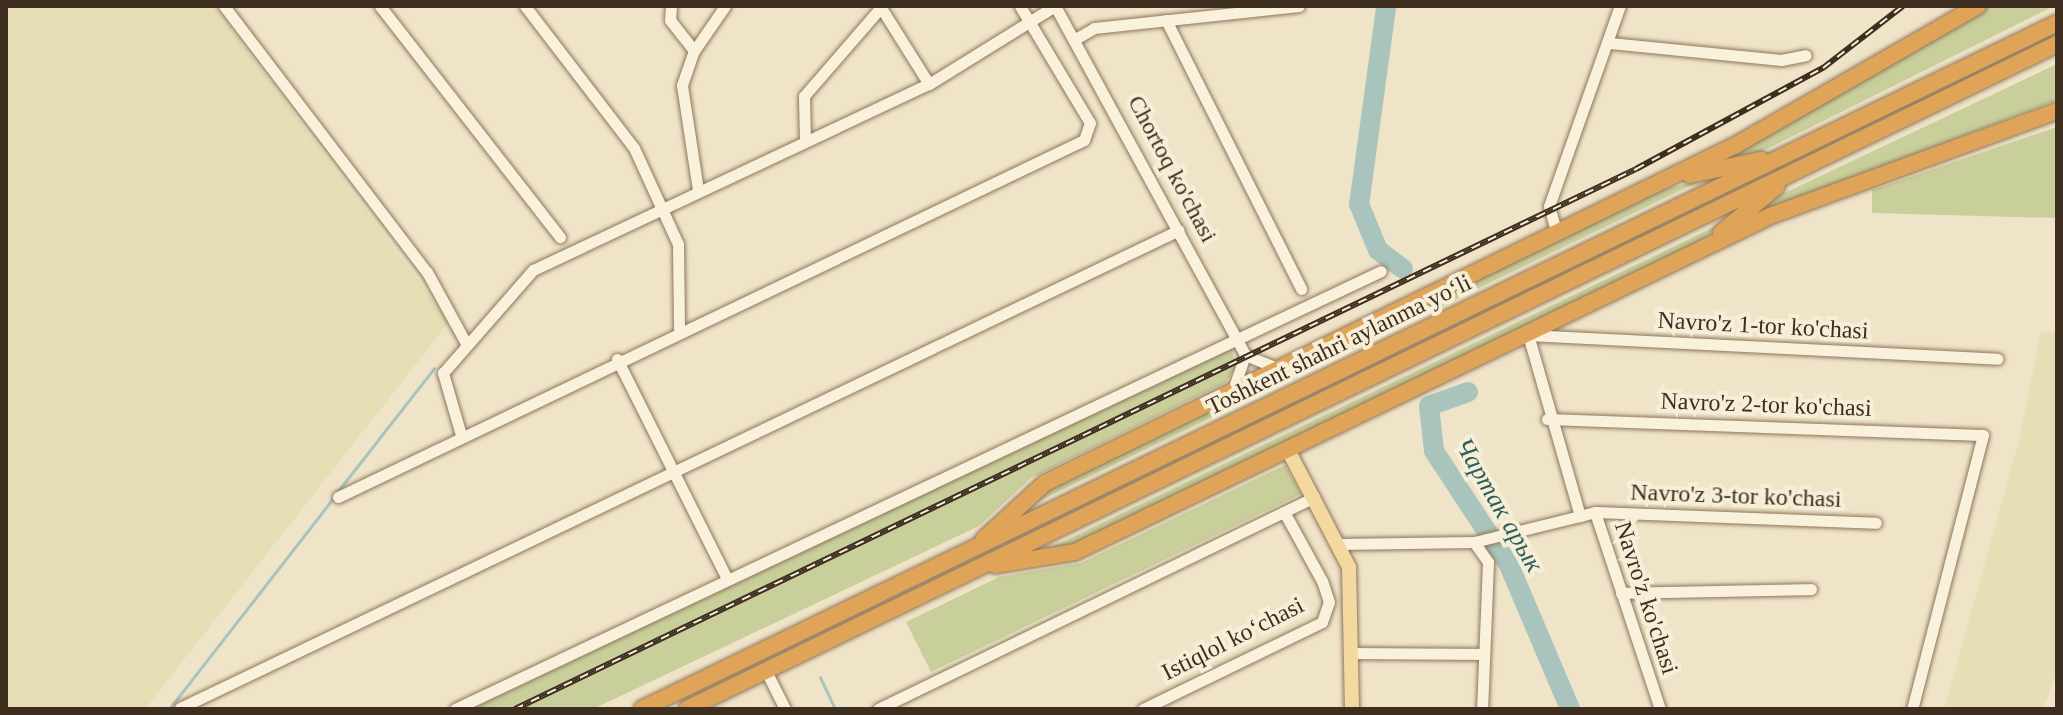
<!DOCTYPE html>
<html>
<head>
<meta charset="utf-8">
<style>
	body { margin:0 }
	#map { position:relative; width:2063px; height:715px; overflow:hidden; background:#f0e4c8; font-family:Georgia,serif }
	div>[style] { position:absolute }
	.farmland>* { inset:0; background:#e6deb5 }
	.green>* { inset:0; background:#c9cf9b }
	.stream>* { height:3px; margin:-1.5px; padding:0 1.5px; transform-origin:1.5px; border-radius:1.5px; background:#a9c4bc }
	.river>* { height:20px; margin:-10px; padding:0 10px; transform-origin:10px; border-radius:10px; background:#a9c4bc }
	.roads { filter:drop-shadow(0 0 2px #8d765c) drop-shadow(0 0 2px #8d765c) }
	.minor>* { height:11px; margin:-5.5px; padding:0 5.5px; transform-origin:5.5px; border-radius:5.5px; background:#faf1dc }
	.major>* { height:14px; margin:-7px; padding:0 7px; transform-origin:7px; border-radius:7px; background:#f3d9a0 }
	.highway>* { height:16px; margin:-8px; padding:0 8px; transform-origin:8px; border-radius:8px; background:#e0a458 }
	.rail>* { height:6px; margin-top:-3px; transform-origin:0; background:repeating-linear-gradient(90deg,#f7eed8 0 9px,#3d2e20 0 18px); box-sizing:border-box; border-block:2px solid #3d2e20 }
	span { translate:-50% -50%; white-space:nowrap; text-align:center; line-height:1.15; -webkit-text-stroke:8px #f7eed8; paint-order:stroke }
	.street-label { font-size:24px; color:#3d2e20 }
	.water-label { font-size:26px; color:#2f5d5a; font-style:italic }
	.frame { position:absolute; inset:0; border:8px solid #3d2e20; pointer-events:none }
</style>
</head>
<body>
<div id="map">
	<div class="farmland">
		<i style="clip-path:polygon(6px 6px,214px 6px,449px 322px,145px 709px,6px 709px)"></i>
		<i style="clip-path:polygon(2041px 331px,2057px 332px,2057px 672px,2043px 709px,1944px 709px,2018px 444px)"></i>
	</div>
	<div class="green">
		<i style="clip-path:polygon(1987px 6px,2054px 6px,1757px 154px,1726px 158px)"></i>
		<i style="clip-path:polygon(2057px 64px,2057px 100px,1753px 216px,1778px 196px)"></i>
		<i style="clip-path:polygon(2057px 127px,2057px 218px,1872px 213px,1872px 190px)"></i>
		<i style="clip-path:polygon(1702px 180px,1029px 506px,1049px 487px,1660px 190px)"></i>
		<i style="clip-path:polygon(1720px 224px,1700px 243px,1072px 545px,1052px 547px)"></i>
		<i style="clip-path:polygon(1231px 346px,1236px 367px,1225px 383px,1031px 478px,979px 526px,593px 709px,472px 709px)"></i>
		<i style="clip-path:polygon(1285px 465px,1301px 494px,931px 672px,906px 622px,999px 577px,1081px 563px)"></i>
	</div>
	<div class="stream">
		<i style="left:338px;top:491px;width:156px;rotate:-52deg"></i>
		<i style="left:820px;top:677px;width:35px;rotate:65deg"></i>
		<i style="left:169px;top:709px;width:269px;rotate:-52.1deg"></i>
	</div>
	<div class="river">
		<i style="left:1386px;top:8px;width:198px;rotate:97.8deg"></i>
		<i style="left:1359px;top:204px;width:50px;rotate:67.6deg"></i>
		<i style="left:1378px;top:250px;width:31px;rotate:37deg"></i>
		<i style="left:1468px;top:392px;width:41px;rotate:160.3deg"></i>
		<i style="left:1429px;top:406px;width:45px;rotate:83.7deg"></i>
		<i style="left:1434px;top:451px;width:136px;rotate:56.7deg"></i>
		<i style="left:1509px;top:565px;width:156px;rotate:67deg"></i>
	</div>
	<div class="roads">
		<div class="minor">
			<i style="left:224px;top:6px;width:335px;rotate:52.7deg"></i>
			<i style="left:427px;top:272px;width:83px;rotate:61.3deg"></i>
			<i style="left:380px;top:6px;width:293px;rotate:52.1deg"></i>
			<i style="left:525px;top:6px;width:179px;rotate:52.5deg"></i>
			<i style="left:634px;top:148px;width:106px;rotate:65.4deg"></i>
			<i style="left:678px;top:244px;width:85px;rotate:89.3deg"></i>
			<i style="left:671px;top:6px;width:14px;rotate:94deg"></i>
			<i style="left:670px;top:20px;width:39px;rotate:52deg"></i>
			<i style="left:880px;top:6px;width:92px;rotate:57.9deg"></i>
			<i style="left:1055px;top:6px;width:397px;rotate:61.4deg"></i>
			<i style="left:1166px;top:20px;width:301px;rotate:63.3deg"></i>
			<i style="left:1077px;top:38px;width:20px;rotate:-30deg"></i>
			<i style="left:1094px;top:28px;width:206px;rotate:-6.1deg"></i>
			<i style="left:1610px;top:43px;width:172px;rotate:5.7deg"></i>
			<i style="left:1781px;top:60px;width:25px;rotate:-11deg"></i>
			<i style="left:805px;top:141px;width:45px;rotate:-91.3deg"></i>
			<i style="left:804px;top:96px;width:118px;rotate:-49.1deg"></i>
			<i style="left:698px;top:190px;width:106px;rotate:-98.7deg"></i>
			<i style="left:682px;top:85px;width:36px;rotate:-71deg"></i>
			<i style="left:694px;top:51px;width:55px;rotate:-55.4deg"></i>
			<i style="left:1557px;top:234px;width:29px;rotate:-106deg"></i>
			<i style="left:1549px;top:206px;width:212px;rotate:-70.5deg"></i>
			<i style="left:617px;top:359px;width:246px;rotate:63.4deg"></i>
			<i style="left:1233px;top:390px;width:37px;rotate:-71deg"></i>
			<i style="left:1245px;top:355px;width:35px;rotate:22deg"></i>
			<i style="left:1547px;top:419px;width:436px;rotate:2.1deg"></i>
			<i style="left:1983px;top:435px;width:283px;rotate:104.5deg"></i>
			<i style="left:461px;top:435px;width:65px;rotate:-106.2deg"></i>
			<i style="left:443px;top:373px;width:137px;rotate:-48.9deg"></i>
			<i style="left:533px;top:270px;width:438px;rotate:-25.2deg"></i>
			<i style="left:929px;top:84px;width:148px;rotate:-31.8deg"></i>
			<i style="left:338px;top:497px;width:827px;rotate:-25.57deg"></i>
			<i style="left:1084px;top:140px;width:18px;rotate:-71deg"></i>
			<i style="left:1090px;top:123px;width:136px;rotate:-120.9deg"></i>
			<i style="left:1595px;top:512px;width:281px;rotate:2.2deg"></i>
			<i style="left:1474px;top:542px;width:24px;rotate:55deg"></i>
			<i style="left:1488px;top:562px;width:147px;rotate:92.3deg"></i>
			<i style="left:1339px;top:544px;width:135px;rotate:-0.8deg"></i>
			<i style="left:1474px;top:542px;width:109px;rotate:-13.8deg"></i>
			<i style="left:1621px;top:593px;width:190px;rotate:-1.2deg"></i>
			<i style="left:1353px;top:653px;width:130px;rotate:0.4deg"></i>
			<i style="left:766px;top:671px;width:42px;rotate:63.4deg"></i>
			<i style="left:180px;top:708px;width:1107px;rotate:-25.57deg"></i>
			<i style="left:455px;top:709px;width:1024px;rotate:-25.31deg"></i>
			<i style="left:878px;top:709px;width:485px;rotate:-25.9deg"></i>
			<i style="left:1143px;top:709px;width:199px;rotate:-25.9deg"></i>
			<i style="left:1322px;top:622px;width:21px;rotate:-71deg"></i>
			<i style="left:1329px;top:602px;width:22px;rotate:-108deg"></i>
			<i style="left:1322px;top:581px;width:79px;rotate:-118.8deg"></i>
			<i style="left:1660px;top:709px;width:207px;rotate:-108.3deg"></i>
			<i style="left:1595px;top:512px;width:16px;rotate:165deg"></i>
			<i style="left:1580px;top:516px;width:188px;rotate:-106deg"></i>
			<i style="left:1528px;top:335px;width:470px;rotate:2.9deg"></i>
		</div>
		<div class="major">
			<i style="left:1288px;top:450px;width:132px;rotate:62.5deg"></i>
			<i style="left:1349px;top:567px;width:142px;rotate:88.8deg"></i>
		</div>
		<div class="highway">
			<i style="left:1690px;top:175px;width:73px;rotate:-11.9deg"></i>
			<i style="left:1721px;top:233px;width:73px;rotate:-40deg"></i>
			<i style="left:984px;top:539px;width:83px;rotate:-42.6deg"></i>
			<i style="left:1045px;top:483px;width:769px;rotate:-26.07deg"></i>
			<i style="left:1736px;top:145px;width:279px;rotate:-29.9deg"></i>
			<i style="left:995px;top:565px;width:81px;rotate:-9.2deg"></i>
			<i style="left:1075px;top:552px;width:772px;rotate:-25.8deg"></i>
			<i style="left:1770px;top:216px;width:306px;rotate:-20.1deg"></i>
			<i style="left:642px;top:709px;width:1573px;rotate:-25.86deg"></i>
			<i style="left:687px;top:709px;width:1523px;rotate:-25.89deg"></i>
		</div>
	</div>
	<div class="rail">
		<i style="left:515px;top:709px;width:1244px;rotate:-25.72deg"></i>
		<i style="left:1636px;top:169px;width:213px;rotate:-28.4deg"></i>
		<i style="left:1823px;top:68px;width:101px;rotate:-37.8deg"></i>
	</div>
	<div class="street-label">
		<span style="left:1172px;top:169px;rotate:62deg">Chortoq ko'chasi</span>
		<span style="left:1763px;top:326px;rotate:3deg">Navro'z 1-tor ko'chasi</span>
		<span style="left:1339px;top:345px;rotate:-26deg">Toshkent shahri aylanma yoʻli</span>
		<span style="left:1766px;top:405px;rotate:2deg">Navro'z 2-tor ko'chasi</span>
		<span style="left:1736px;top:496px;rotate:2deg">Navro'z 3-tor ko'chasi</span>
		<span style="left:1646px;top:598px;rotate:72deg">Navro'z ko'chasi</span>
		<span style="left:1233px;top:639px;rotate:-27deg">Istiqlol koʻchasi</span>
	</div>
	<div class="water-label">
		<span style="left:1499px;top:505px;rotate:60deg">Чартак арык</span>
	</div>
	<div class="frame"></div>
</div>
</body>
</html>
